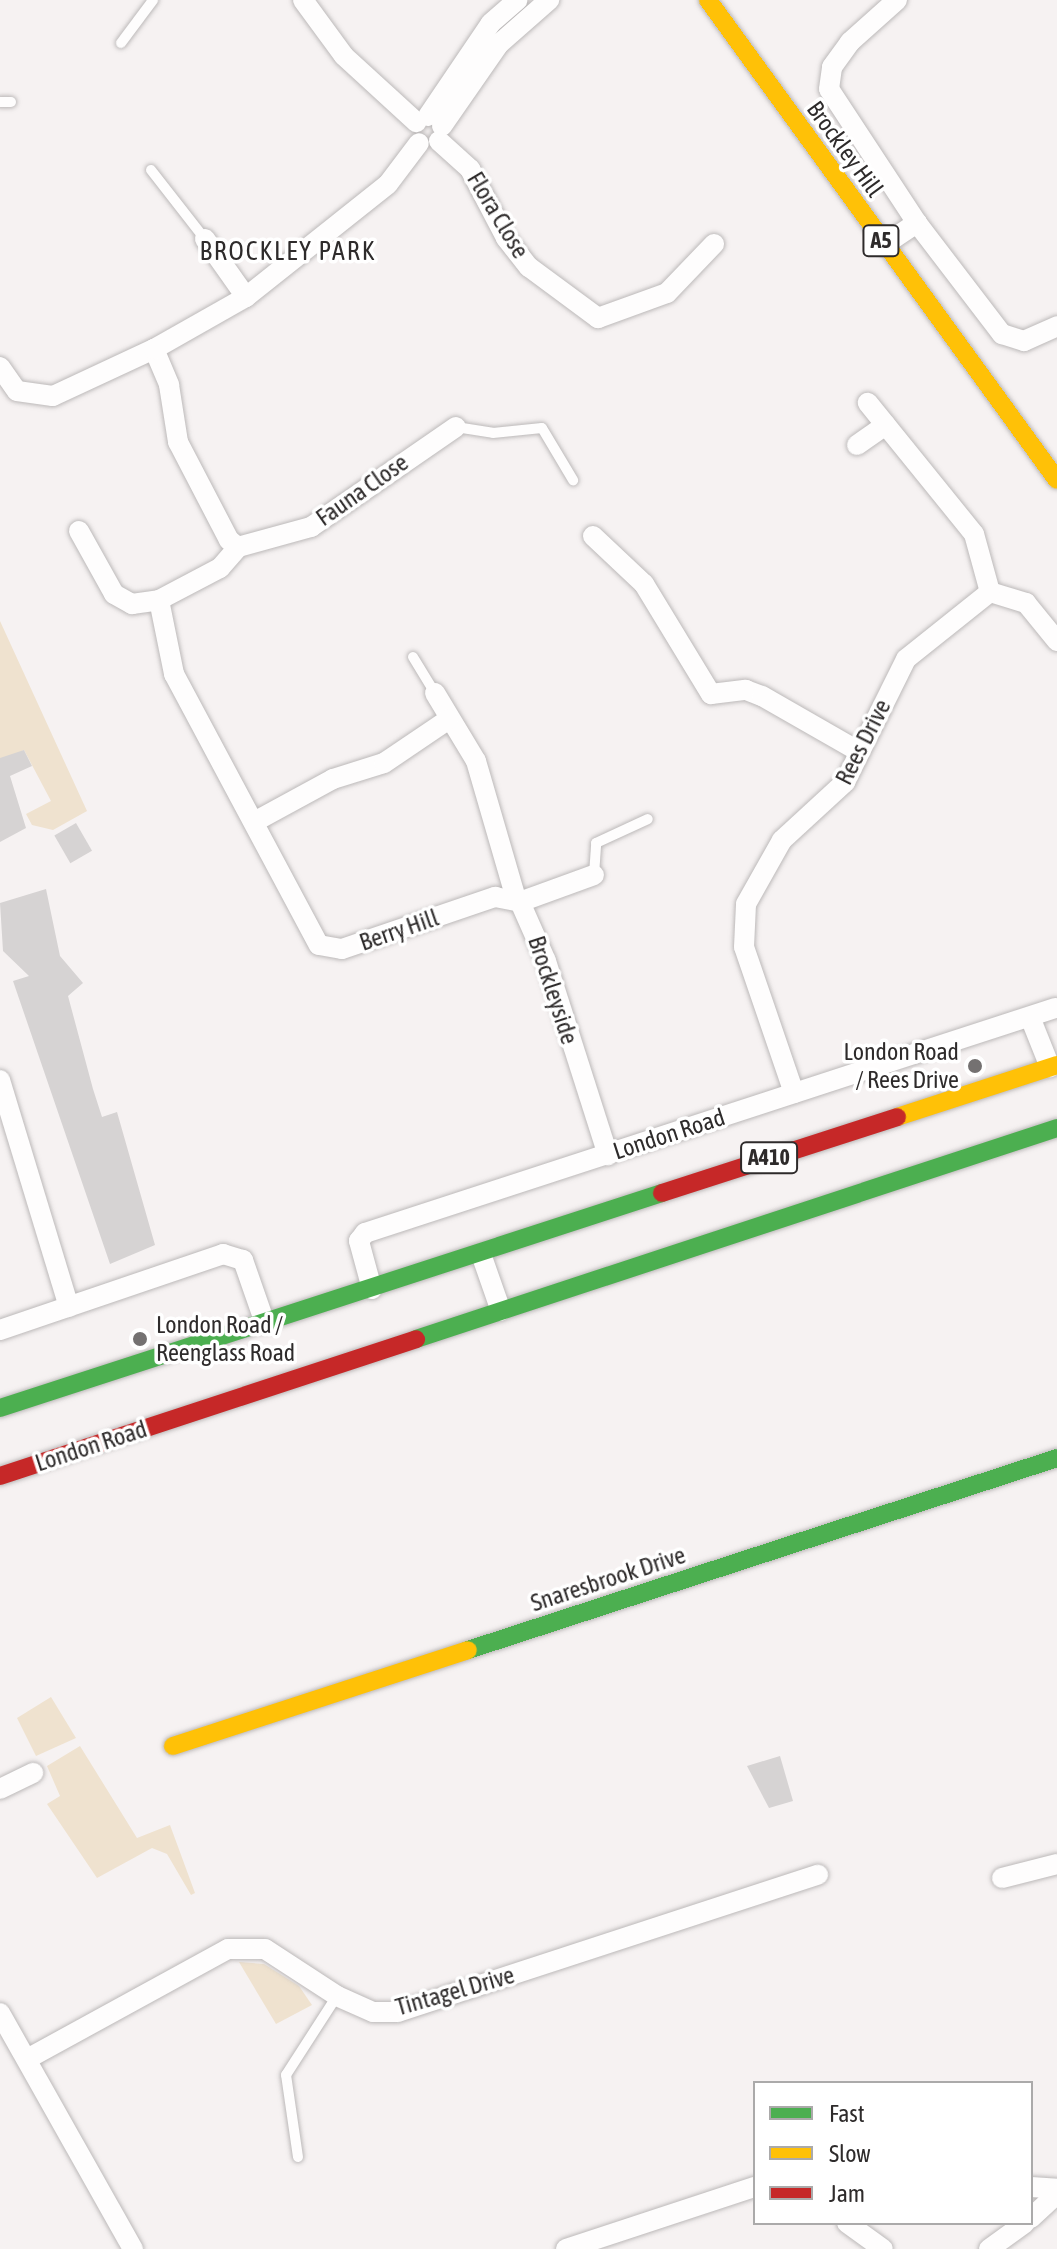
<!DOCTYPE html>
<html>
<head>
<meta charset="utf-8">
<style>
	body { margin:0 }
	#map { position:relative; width:1057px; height:2249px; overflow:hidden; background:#f6f2f2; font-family:"Asap Condensed",sans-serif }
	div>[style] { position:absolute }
	.green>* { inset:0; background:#efe2cf }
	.building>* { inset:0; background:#d6d3d3; transform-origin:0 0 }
	.roads { filter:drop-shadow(0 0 2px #bcb9b9) drop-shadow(0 0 2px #bcb9b9) }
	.lane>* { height:10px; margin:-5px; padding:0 5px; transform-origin:5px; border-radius:5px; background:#fefdfd }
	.street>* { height:20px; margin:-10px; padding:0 10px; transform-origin:10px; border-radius:10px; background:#fefdfd }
	.fast>* { height:18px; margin:-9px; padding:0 9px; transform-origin:9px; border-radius:9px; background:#4caf50 }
	.slow>* { height:18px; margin:-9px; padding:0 9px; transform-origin:9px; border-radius:9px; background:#ffc107 }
	.jam>* { height:18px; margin:-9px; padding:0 9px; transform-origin:9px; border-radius:9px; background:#c62828 }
	.dots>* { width:22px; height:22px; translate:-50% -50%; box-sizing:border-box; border:4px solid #fff; border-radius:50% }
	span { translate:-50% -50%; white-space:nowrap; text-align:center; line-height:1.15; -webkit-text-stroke:7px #fff; paint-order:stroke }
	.shield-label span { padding:2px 6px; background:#fff; border:2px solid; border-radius:6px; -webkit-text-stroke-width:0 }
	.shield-label { font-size:22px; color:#2e2b2b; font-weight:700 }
	.street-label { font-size:24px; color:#2e2b2b }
	.poi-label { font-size:24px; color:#2e2b2b }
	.right { translate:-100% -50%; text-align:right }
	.left { translate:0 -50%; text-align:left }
	.neighbourhood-label { font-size:26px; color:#2e2b2b; letter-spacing:2px }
	.legend { position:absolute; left:753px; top:2081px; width:280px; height:144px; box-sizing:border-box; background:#fff; border:2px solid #abaaaa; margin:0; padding:10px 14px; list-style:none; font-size:24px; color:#2e2b2b }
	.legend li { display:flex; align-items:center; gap:16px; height:40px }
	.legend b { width:40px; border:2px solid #abaaaa }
</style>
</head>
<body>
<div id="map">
	<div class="green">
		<i style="clip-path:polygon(0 621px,87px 811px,53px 830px,32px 825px,26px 814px,51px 801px,24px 750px,0 763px)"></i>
		<i style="clip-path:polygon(51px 1697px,76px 1738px,36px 1756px,17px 1718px)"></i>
		<i style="clip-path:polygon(80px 1746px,137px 1838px,170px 1825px,195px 1893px,191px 1895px,167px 1854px,152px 1848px,97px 1878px,47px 1804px,60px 1796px,47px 1766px)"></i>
		<i style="clip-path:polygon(239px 1962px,264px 1964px,299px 1986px,312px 2005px,276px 2024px)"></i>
	</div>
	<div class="building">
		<i style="clip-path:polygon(24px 750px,32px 766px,10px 776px,26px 828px,0 842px,0 758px)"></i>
		<i style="left:76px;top:823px;width:32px;height:25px;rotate:60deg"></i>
		<i style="clip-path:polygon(46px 889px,60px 956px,83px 983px,68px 996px,93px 1089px,102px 1117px,117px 1112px,155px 1245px,110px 1264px,13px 981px,29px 976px,3px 951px,0 903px)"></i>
		<i style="clip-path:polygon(780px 1756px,793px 1801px,769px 1808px,747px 1766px)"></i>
	</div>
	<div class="roads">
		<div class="lane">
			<i style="left:121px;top:43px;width:54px;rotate:-53.3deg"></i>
			<i style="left:0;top:102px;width:11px"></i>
			<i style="left:151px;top:170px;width:88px;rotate:52deg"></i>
			<i style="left:456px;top:427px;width:37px;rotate:9deg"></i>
			<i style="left:493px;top:433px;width:49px;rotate:-5.8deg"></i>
			<i style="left:542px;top:428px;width:61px;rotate:59.2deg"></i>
			<i style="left:413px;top:657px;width:42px;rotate:58.6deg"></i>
			<i style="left:594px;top:875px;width:32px;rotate:-86deg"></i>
			<i style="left:596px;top:843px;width:57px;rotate:-24.8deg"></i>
			<i style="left:298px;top:2157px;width:83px;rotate:-98.3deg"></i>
			<i style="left:286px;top:2075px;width:94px;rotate:-57.2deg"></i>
		</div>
		<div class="street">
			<i style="left:303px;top:0;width:69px;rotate:53.8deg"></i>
			<i style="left:344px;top:56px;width:98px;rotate:42.5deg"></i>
			<i style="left:428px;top:116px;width:112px;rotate:-55.9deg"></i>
			<i style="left:491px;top:23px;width:35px;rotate:-41deg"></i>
			<i style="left:442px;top:126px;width:100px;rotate:-55.2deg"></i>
			<i style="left:499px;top:44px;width:67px;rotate:-41.3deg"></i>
			<i style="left:439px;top:141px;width:42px;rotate:42.1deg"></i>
			<i style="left:470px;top:169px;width:78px;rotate:62.4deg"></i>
			<i style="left:506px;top:238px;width:37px;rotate:52deg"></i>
			<i style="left:529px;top:267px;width:86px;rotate:36.5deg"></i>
			<i style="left:598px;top:318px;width:73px;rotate:-19.9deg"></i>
			<i style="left:667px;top:293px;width:68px;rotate:-46.2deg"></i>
			<i style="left:917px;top:223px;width:140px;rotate:52.6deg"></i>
			<i style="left:1002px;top:334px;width:23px;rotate:18deg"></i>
			<i style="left:1024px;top:341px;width:36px;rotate:-24deg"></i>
			<i style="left:205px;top:239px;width:71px;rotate:54.7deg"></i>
			<i style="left:884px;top:245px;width:40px;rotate:-34deg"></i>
			<i style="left:917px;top:223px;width:160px;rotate:-123.3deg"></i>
			<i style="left:829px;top:89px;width:22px;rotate:-82deg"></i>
			<i style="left:832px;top:67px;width:31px;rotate:-54deg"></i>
			<i style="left:850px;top:42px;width:63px;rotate:-41.8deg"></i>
			<i style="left:154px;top:349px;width:39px;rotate:67deg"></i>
			<i style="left:169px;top:385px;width:58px;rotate:81deg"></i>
			<i style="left:178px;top:442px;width:110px;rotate:62.5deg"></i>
			<i style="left:229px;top:540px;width:11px;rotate:38deg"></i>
			<i style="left:238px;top:547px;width:76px;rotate:-15.3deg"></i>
			<i style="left:311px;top:527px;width:176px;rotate:-34.6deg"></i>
			<i style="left:0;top:367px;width:29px;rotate:55deg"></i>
			<i style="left:17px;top:391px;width:36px;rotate:8deg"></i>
			<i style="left:53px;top:396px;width:111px;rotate:-25deg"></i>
			<i style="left:154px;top:349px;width:106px;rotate:-29.5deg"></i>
			<i style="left:246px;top:297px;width:181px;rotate:-38.5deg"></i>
			<i style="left:388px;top:184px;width:51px;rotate:-52.9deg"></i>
			<i style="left:857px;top:445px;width:35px;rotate:-35deg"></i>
			<i style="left:79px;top:531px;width:72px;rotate:60.9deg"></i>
			<i style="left:114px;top:594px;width:21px;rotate:29deg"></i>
			<i style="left:132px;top:604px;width:27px;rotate:-8deg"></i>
			<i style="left:159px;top:600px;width:69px;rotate:-27.7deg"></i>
			<i style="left:220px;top:568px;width:28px;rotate:-49deg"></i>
			<i style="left:593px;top:536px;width:70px;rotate:43.3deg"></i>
			<i style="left:644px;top:584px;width:129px;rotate:58.7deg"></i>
			<i style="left:711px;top:694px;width:35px;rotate:-7deg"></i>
			<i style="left:746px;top:690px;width:17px;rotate:21deg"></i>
			<i style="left:762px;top:696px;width:111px;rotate:29.8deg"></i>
			<i style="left:990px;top:592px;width:38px;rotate:17deg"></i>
			<i style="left:1026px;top:603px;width:49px;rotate:50.8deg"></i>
			<i style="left:159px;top:600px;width:76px;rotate:78.5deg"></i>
			<i style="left:174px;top:674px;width:307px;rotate:61.9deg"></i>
			<i style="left:319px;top:945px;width:23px;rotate:10deg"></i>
			<i style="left:342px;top:949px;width:162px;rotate:-18.8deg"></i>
			<i style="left:495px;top:897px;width:25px;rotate:11deg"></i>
			<i style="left:435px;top:693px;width:79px;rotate:58.9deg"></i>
			<i style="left:476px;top:761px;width:144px;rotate:73.8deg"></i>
			<i style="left:254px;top:822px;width:90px;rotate:-28.6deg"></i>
			<i style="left:333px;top:779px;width:53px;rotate:-17.4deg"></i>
			<i style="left:384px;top:763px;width:78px;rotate:-34.1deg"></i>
			<i style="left:594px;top:875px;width:79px;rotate:160deg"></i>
			<i style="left:520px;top:902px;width:64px;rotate:66.2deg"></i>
			<i style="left:546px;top:961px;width:204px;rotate:72.3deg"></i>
			<i style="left:1030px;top:1017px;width:54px;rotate:68.2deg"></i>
			<i style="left:0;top:1080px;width:237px;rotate:73.1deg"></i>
			<i style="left:794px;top:1093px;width:154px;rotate:-108.9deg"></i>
			<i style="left:744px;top:947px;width:43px;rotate:-87.3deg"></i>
			<i style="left:746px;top:904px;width:73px;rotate:-60.6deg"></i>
			<i style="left:782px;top:840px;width:86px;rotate:-42.6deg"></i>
			<i style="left:845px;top:782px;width:137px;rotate:-63.6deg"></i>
			<i style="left:906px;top:659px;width:107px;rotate:-38.6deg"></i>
			<i style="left:990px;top:592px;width:60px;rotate:-105.4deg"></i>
			<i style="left:974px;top:534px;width:169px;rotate:-129deg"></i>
			<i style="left:481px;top:1254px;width:60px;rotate:70.7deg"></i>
			<i style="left:372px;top:1289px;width:50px;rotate:-105.2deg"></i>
			<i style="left:359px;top:1241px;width:10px;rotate:-53deg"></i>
			<i style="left:365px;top:1233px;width:726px;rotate:-18.06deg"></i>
			<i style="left:0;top:1330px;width:236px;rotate:-18.8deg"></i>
			<i style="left:223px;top:1254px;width:21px;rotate:17deg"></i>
			<i style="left:243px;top:1260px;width:67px;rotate:70.8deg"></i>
			<i style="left:0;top:1789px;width:37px;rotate:-26deg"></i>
			<i style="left:1002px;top:1878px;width:57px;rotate:-14.3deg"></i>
			<i style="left:0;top:2013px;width:271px;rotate:60.6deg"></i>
			<i style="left:27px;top:2059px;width:229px;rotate:-28.7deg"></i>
			<i style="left:228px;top:1949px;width:37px"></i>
			<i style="left:265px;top:1949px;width:86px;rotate:33.1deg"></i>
			<i style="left:337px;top:1996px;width:39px;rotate:24deg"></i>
			<i style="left:373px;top:2012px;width:25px"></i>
			<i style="left:398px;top:2012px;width:442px;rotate:-18.1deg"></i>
			<i style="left:1031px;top:2187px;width:26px;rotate:4deg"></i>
			<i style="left:1031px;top:2218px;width:35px;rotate:-43deg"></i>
			<i style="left:847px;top:2223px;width:44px;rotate:35.8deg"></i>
			<i style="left:566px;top:2249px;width:199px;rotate:-18.2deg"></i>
			<i style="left:989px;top:2249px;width:44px;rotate:-35.8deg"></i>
		</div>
		<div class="fast">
			<i style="left:416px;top:1339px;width:675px;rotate:-18.22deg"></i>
			<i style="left:0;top:1408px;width:696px;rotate:-17.99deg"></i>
			<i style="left:468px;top:1650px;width:620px;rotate:-18.05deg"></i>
		</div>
		<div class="slow">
			<i style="left:708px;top:0;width:593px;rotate:53.98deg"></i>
			<i style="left:897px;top:1117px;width:168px;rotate:-18deg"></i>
			<i style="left:173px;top:1746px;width:310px;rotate:-18deg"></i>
		</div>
		<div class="jam">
			<i style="left:662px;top:1193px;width:247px;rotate:-17.9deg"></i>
			<i style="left:0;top:1476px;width:438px;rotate:-18.2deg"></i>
		</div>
	</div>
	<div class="dots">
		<i style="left:975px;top:1066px;background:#747171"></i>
		<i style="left:140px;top:1339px;background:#747171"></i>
	</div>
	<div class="shield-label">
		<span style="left:881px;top:241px">A5</span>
		<span style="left:769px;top:1158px">A410</span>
	</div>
	<div class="street-label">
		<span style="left:845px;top:149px;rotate:54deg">Brockley Hill</span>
		<span style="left:498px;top:215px;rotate:59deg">Flora Close</span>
		<span style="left:362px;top:490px;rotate:-35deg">Fauna Close</span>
		<span style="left:863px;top:742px;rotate:-63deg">Rees Drive</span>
		<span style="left:399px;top:930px;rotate:-19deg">Berry Hill</span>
		<span style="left:553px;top:990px;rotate:72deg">Brockleyside</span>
		<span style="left:669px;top:1134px;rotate:-18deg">London Road</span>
		<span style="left:91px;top:1446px;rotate:-18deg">London Road</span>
		<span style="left:608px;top:1579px;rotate:-18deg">Snaresbrook Drive</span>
		<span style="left:455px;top:1991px;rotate:-16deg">Tintagel Drive</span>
	</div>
	<div class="poi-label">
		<span class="right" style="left:959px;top:1066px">London Road<br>/ Rees Drive</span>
		<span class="left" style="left:156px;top:1339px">London Road /<br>Reenglass Road</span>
	</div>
	<div class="neighbourhood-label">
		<span style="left:288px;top:252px">BROCKLEY PARK</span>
	</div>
	<ul class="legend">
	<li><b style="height:10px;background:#4caf50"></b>Fast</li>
	<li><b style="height:10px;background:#ffc107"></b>Slow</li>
	<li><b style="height:10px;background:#c62828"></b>Jam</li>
	</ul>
</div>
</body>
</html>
